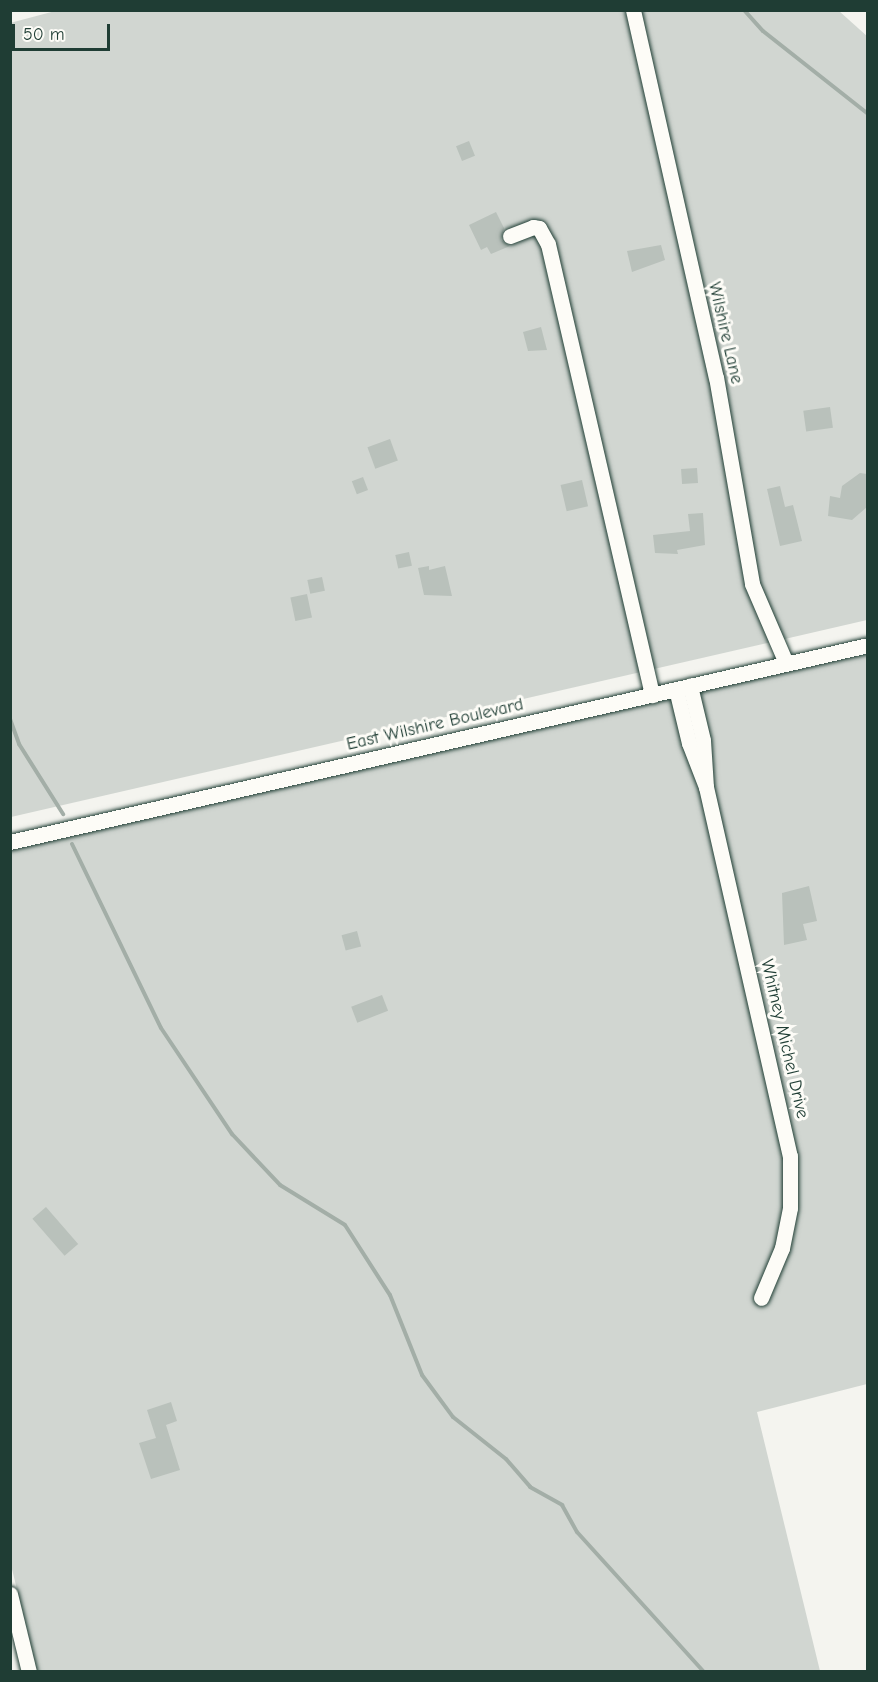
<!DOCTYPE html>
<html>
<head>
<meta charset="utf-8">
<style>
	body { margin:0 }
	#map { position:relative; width:878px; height:1682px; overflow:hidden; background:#f4f4ef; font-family:"Comic Neue",sans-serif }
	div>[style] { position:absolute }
	.green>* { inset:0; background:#d1d6d1 }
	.stream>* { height:4px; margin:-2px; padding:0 2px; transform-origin:2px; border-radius:2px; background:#a3aea7 }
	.building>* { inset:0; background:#b9c1bb; transform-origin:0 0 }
	.roads { filter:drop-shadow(0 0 2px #1f3d34) drop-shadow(0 0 2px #1f3d34) }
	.minor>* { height:15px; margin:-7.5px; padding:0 7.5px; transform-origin:7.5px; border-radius:7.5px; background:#fdfcf7 }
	span { translate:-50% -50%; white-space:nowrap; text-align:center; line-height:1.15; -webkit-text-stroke:6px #fdfcf7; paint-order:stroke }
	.street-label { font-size:18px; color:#1f3d34 }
	.frame { position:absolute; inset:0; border:12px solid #1f3d34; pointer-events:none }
	.scale { position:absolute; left:12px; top:24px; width:98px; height:27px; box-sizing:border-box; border:3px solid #1f3d34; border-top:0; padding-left:8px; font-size:18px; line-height:21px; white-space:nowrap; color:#1f3d34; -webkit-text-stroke:4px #fdfcf7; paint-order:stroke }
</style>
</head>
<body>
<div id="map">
	<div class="green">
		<i style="clip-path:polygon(59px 10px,839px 11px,868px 37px,867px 620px,11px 817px,10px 23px)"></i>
		<i style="clip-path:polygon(867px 652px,867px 1384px,757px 1412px,820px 1671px,37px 1671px,10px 1561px,10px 850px)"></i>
	</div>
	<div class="stream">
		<i style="left:744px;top:10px;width:28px;rotate:48deg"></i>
		<i style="left:763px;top:31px;width:134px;rotate:38.3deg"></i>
		<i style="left:10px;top:719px;width:27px;rotate:70deg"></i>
		<i style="left:19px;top:744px;width:83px;rotate:57.8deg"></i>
		<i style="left:72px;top:844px;width:204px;rotate:64.2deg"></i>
		<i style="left:161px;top:1028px;width:128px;rotate:56.2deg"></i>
		<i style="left:232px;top:1134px;width:70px;rotate:46.7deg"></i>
		<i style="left:280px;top:1185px;width:76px;rotate:31.6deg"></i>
		<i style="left:345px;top:1225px;width:83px;rotate:57.3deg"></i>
		<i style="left:390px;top:1295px;width:86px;rotate:68.2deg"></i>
		<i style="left:422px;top:1375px;width:52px;rotate:53.6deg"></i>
		<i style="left:453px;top:1417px;width:68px;rotate:38.4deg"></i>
		<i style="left:506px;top:1459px;width:37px;rotate:49deg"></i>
		<i style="left:530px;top:1487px;width:37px;rotate:29deg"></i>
		<i style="left:562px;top:1505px;width:31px;rotate:61deg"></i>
		<i style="left:577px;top:1532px;width:189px;rotate:47.8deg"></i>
	</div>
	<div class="building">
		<i style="left:469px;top:141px;width:16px;height:14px;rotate:68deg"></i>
		<i style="clip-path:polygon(496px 212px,504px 228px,501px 240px,510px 246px,491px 254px,487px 247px,481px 250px,469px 225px)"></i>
		<i style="clip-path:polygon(661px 245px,665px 260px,632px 272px,627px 251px)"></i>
		<i style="clip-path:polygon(541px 327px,547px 350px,528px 351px,523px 332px)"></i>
		<i style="left:830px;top:407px;width:21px;height:27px;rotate:82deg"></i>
		<i style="left:390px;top:439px;width:23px;height:24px;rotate:70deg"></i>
		<i style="left:697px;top:468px;width:15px;height:16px;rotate:86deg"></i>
		<i style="clip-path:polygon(860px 473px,867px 474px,867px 507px,852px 520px,828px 516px,830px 496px,840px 498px,842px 486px)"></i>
		<i style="left:363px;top:477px;width:14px;height:12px;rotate:69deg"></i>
		<i style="left:582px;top:480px;width:27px;height:22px;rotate:77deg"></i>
		<i style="clip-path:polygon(780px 486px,785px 507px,793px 505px,802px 541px,780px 546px,767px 489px)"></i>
		<i style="clip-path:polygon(703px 513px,705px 545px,677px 550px,678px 554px,655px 553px,653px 535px,690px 531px,688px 514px)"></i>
		<i style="left:409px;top:552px;width:14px;height:14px;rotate:78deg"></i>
		<i style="clip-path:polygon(429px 566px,429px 570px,445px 566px,452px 596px,424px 595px,418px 568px)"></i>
		<i style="left:322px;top:577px;width:14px;height:15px;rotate:78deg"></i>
		<i style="left:307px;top:594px;width:24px;height:17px;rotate:78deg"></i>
		<i style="clip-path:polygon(809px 886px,817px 921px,803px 924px,807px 940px,784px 945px,782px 893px)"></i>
		<i style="left:357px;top:931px;width:16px;height:16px;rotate:75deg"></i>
		<i style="left:382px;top:995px;width:17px;height:33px;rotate:69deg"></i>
		<i style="left:46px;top:1207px;width:49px;height:18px;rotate:49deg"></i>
		<i style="clip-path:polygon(171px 1402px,177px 1421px,166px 1425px,180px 1470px,151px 1479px,139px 1443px,156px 1438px,147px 1410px)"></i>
	</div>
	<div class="roads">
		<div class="minor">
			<i style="left:633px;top:10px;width:376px;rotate:77.3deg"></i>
			<i style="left:716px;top:377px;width:210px;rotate:80.1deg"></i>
			<i style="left:752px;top:584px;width:86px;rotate:66.7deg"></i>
			<i style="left:510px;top:236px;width:25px;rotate:-21deg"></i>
			<i style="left:533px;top:227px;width:6px;rotate:9deg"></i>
			<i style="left:539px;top:228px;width:18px;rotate:61deg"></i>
			<i style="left:548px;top:244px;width:463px;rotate:77deg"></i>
			<i style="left:676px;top:689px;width:56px;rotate:76.5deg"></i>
			<i style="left:689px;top:743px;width:47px;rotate:68.9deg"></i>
			<i style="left:706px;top:787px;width:47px;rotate:-93.7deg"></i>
			<i style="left:703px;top:740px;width:56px;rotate:-103.5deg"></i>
			<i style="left:706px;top:787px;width:378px;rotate:77.2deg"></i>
			<i style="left:790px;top:1156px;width:52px;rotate:90deg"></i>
			<i style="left:790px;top:1208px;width:41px;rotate:101.3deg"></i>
			<i style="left:782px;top:1248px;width:54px;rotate:112.8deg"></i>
			<i style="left:10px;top:842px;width:880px;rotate:-12.93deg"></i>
			<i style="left:10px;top:1594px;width:80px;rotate:76.3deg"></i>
		</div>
	</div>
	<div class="street-label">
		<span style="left:725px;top:333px;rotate:77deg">Wilshire Lane</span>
		<span style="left:435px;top:725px;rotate:-13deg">East Wilshire Boulevard</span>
		<span style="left:784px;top:1039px;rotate:77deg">Whitney Michel Drive</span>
	</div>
	<div class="frame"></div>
	<div class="scale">50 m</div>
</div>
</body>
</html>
